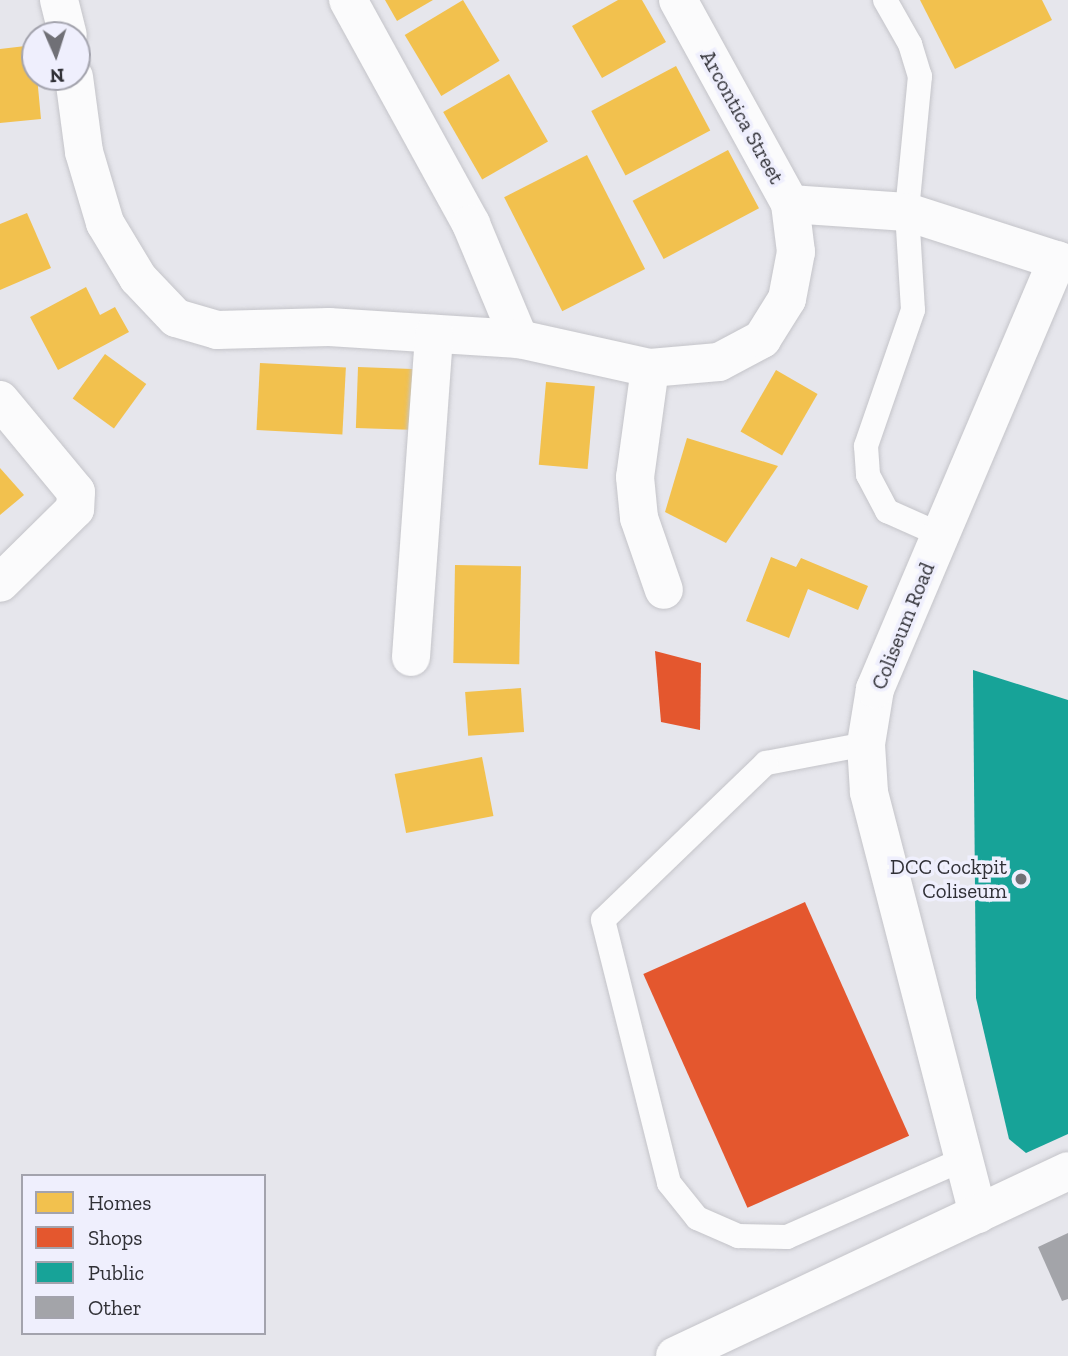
<!DOCTYPE html>
<html>
<head>
<meta charset="utf-8">
<style>
	body { margin:0 }
	#map { position:relative; width:1068px; height:1356px; overflow:hidden; background:#e6e6ec; font-family:"Zilla Slab",serif }
	div>[style] { position:absolute }
	.homes>* { inset:0; background:#f2c14e; transform-origin:0 0 }
	.shops>* { inset:0; background:#e4572e; transform-origin:0 0 }
	.public>* { inset:0; background:#17a398 }
	.building>* { inset:0; background:#a3a4a9 }
	.roads { filter:drop-shadow(0 0 2px #c4c4c9) drop-shadow(0 0 2px #c4c4c9) }
	.lane>* { height:24px; margin:-12px; padding:0 12px; transform-origin:12px; border-radius:12px; background:#fbfbfc }
	.street>* { height:38px; margin:-19px; padding:0 19px; transform-origin:19px; border-radius:19px; background:#fbfbfc }
	.secondary>* { height:38px; margin:-19px; padding:0 19px; transform-origin:19px; border-radius:19px; background:#fbfbfc }
	.dots>* { width:19px; height:19px; translate:-50% -50%; box-sizing:border-box; border:4px solid #efeffd; border-radius:50% }
	span { translate:-50% -50%; white-space:nowrap; text-align:center; line-height:1.15; -webkit-text-stroke:7px #efeffd; paint-order:stroke }
	.street-label { font-size:21px; color:#303036 }
	.poi-label { font-size:21px; color:#303036 }
	.right { translate:-100% -50%; text-align:right }
	.legend { position:absolute; left:21px; top:1174px; width:245px; height:161px; box-sizing:border-box; background:#efeffd; border:2px solid #a3a3ad; margin:0; padding:9px 12px; list-style:none; font-size:21px; color:#303036 }
	.legend li { display:flex; align-items:center; gap:14px; height:35px }
	.legend b { width:35px; border:2px solid #a3a3ad }
	.north { position:absolute; left:21px; top:21px; width:70px; height:70px; box-sizing:border-box; background:#efeffd; border:2px solid #a3a3ad; border-radius:50%; rotate:177deg; font-size:19px; font-weight:700; line-height:28px; text-align:center; color:#303036 }
	.north::after { content:''; display:block; margin:auto; width:24px; height:32px; background:#707076; clip-path:polygon(50% 0,100% 100%,50% 72%,0 100%) }
</style>
</head>
<body>
<div id="map">
	<div class="homes">
		<i style="clip-path:polygon(385px 0,433px 0,397px 21px)"></i>
		<i style="left:463px;top:0;width:71px;height:68px;rotate:59deg"></i>
		<i style="clip-path:polygon(618px 0,642px 0,666px 42px,602px 78px,572px 26px)"></i>
		<i style="clip-path:polygon(920px 0,1042px 0,1052px 20px,955px 69px)"></i>
		<i style="clip-path:polygon(34px 45px,41px 119px,0 123px,0 49px)"></i>
		<i style="left:676px;top:66px;width:73px;height:96px;rotate:62deg"></i>
		<i style="left:509px;top:74px;width:78px;height:76px;rotate:60deg"></i>
		<i style="left:728px;top:150px;width:66px;height:108px;rotate:62deg"></i>
		<i style="left:587px;top:155px;width:128px;height:93px;rotate:63deg"></i>
		<i style="clip-path:polygon(27px 213px,51px 268px,0 290px,0 224px)"></i>
		<i style="clip-path:polygon(86px 287px,100px 315px,115px 307px,129px 332px,58px 370px,30px 317px)"></i>
		<i style="left:105px;top:354px;width:51px;height:55px;rotate:36deg"></i>
		<i style="left:260px;top:363px;width:86px;height:67px;rotate:3deg"></i>
		<i style="left:358px;top:367px;width:61px;height:61px;rotate:2deg"></i>
		<i style="left:776px;top:370px;width:48px;height:71px;rotate:30deg"></i>
		<i style="left:546px;top:382px;width:49px;height:83px;rotate:5deg"></i>
		<i style="clip-path:polygon(687px 438px,778px 466px,726px 543px,665px 512px)"></i>
		<i style="clip-path:polygon(0 468px,24px 495px,0 515px)"></i>
		<i style="clip-path:polygon(771px 557px,796px 567px,801px 558px,868px 586px,858px 610px,808px 589px,789px 638px,746px 621px)"></i>
		<i style="left:455px;top:565px;width:66px;height:98px;rotate:1deg"></i>
		<i style="left:521px;top:688px;width:44px;height:56px;rotate:86deg"></i>
		<i style="left:482px;top:757px;width:60px;height:89px;rotate:79deg"></i>
	</div>
	<div class="shops">
		<i style="clip-path:polygon(655px 651px,701px 663px,700px 730px,661px 722px)"></i>
		<i style="left:805px;top:902px;width:256px;height:177px;rotate:66deg"></i>
	</div>
	<div class="public">
		<i style="clip-path:polygon(973px 670px,1068px 700px,1068px 1134px,1026px 1153px,1009px 1139px,976px 998px)"></i>
	</div>
	<div class="building">
		<i style="clip-path:polygon(1068px 1233px,1068px 1299px,1062px 1301px,1038px 1247px)"></i>
	</div>
	<div class="roads">
		<div class="lane">
			<i style="left:885px;top:0;width:51px;rotate:60.4deg"></i>
			<i style="left:910px;top:44px;width:34px;rotate:73deg"></i>
			<i style="left:920px;top:76px;width:137px;rotate:95.5deg"></i>
			<i style="left:907px;top:212px;width:98px;rotate:86.5deg"></i>
			<i style="left:913px;top:310px;width:144px;rotate:109.1deg"></i>
			<i style="left:866px;top:446px;width:29px;rotate:86deg"></i>
			<i style="left:868px;top:475px;width:41px;rotate:62.2deg"></i>
			<i style="left:887px;top:511px;width:59px;rotate:24deg"></i>
			<i style="left:866px;top:744px;width:102px;rotate:169.2deg"></i>
			<i style="left:766px;top:763px;width:226px;rotate:136.1deg"></i>
			<i style="left:603px;top:920px;width:271px;rotate:75.9deg"></i>
			<i style="left:669px;top:1183px;width:45px;rotate:51.3deg"></i>
			<i style="left:697px;top:1218px;width:45px;rotate:23.7deg"></i>
			<i style="left:738px;top:1236px;width:49px;rotate:1.2deg"></i>
			<i style="left:787px;top:1237px;width:193px;rotate:-23.8deg"></i>
		</div>
		<div class="street">
			<i style="left:59px;top:0;width:36px;rotate:76deg"></i>
			<i style="left:348px;top:0;width:256px;rotate:61.2deg"></i>
			<i style="left:471px;top:224px;width:125px;rotate:67.3deg"></i>
			<i style="left:74px;top:77px;width:76px;rotate:82.4deg"></i>
			<i style="left:84px;top:152px;width:74px;rotate:73.5deg"></i>
			<i style="left:105px;top:223px;width:64px;rotate:59deg"></i>
			<i style="left:138px;top:278px;width:55px;rotate:46.5deg"></i>
			<i style="left:176px;top:318px;width:43px;rotate:16.3deg"></i>
			<i style="left:217px;top:330px;width:112px;rotate:-1.5deg"></i>
			<i style="left:329px;top:327px;width:190px;rotate:3.6deg"></i>
			<i style="left:519px;top:339px;width:134px;rotate:12.5deg"></i>
			<i style="left:650px;top:368px;width:69px;rotate:-5deg"></i>
			<i style="left:719px;top:362px;width:49px;rotate:-28.1deg"></i>
			<i style="left:762px;top:339px;width:47px;rotate:-58deg"></i>
			<i style="left:787px;top:299px;width:48px;rotate:-79.2deg"></i>
			<i style="left:796px;top:252px;width:48px;rotate:-97.1deg"></i>
			<i style="left:650px;top:368px;width:110px;rotate:97.8deg"></i>
			<i style="left:635px;top:477px;width:41px;rotate:84.4deg"></i>
			<i style="left:639px;top:518px;width:76px;rotate:70.9deg"></i>
			<i style="left:0;top:400px;width:119px;rotate:50.4deg"></i>
			<i style="left:76px;top:492px;width:17px;rotate:93deg"></i>
			<i style="left:75px;top:509px;width:105px;rotate:135.4deg"></i>
			<i style="left:411px;top:657px;width:324px;rotate:-85.9deg"></i>
			<i style="left:978px;top:1214px;width:436px;rotate:-104.5deg"></i>
			<i style="left:869px;top:792px;width:48px;rotate:-93.6deg"></i>
			<i style="left:866px;top:744px;width:56px;rotate:-80.7deg"></i>
			<i style="left:875px;top:689px;width:466px;rotate:-67deg"></i>
			<i style="left:675px;top:1356px;width:434px;rotate:-25.2deg"></i>
		</div>
		<div class="secondary">
			<i style="left:678px;top:0;width:233px;rotate:61.2deg"></i>
			<i style="left:790px;top:204px;width:117px;rotate:3.9deg"></i>
			<i style="left:907px;top:212px;width:169px;rotate:17.9deg"></i>
		</div>
	</div>
	<div class="dots">
		<i style="left:1021px;top:879px;background:#707076"></i>
	</div>
	<div class="street-label">
		<span style="left:742px;top:117px;rotate:61deg">Arcontica Street</span>
		<span style="left:903px;top:626px;rotate:-68deg">Coliseum Road</span>
	</div>
	<div class="poi-label">
		<span class="right" style="left:1007px;top:879px">DCC Cockpit<br>Coliseum</span>
	</div>
	<ul class="legend">
	<li><b style="height:19px;background:#f2c14e"></b>Homes</li>
	<li><b style="height:19px;background:#e4572e"></b>Shops</li>
	<li><b style="height:19px;background:#17a398"></b>Public</li>
	<li><b style="height:19px;background:#a3a4a9"></b>Other</li>
	</ul>
	<div class="north">N</div>
</div>
</body>
</html>
